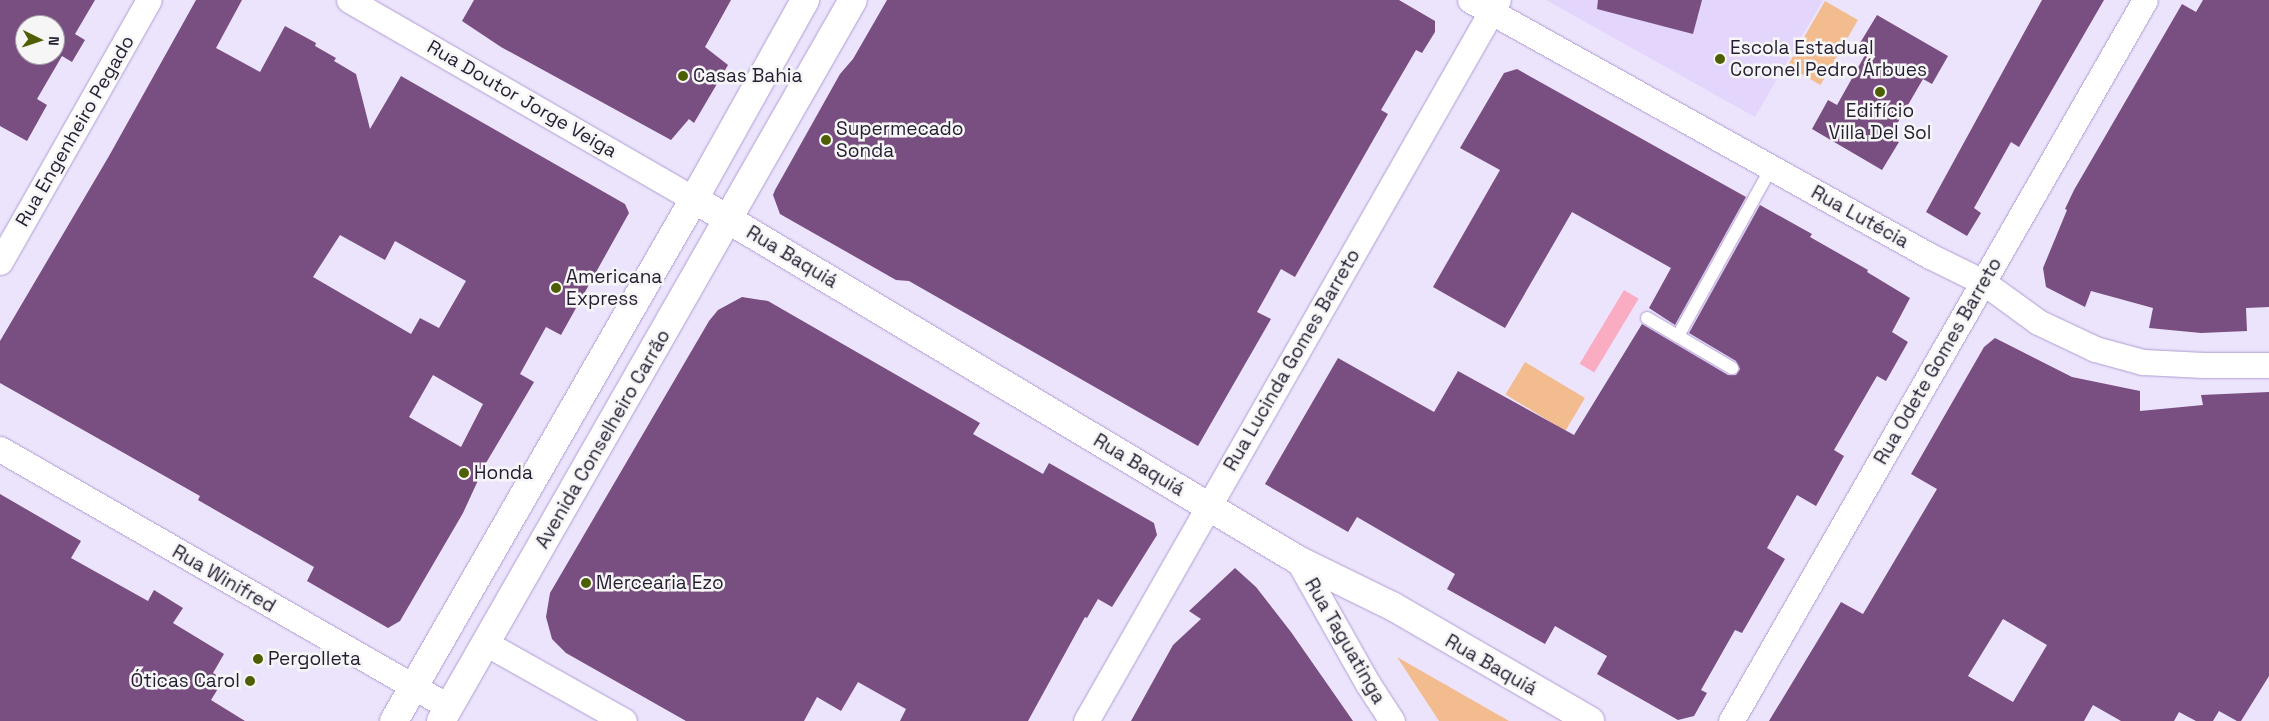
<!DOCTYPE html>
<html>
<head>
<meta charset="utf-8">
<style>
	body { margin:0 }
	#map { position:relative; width:2269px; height:721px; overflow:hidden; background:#ece4fc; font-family:"Space Grotesk",sans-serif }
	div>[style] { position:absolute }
	.built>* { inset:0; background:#e3d5fc }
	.green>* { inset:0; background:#f2bc8f; transform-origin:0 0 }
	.water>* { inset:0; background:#f9acc2; transform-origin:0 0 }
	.building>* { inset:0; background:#794e80 }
	.roads { filter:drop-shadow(0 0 1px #b09cd3) drop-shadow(0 0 1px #b09cd3) }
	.service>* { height:12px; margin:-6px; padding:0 6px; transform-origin:6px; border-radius:6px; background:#fff }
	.minor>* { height:25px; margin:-12.5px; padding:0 12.5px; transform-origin:12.5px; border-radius:12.5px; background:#fff }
	.tertiary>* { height:28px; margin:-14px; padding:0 14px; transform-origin:14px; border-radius:14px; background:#fff }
	.secondary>* { height:28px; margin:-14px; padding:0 14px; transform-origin:14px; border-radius:14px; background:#fff }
	.dots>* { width:14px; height:14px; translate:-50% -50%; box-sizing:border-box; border:2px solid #f6f6f6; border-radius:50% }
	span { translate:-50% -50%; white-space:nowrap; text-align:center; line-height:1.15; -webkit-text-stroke:5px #f6f6f6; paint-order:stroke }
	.poi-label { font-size:19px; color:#251d32 }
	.left { translate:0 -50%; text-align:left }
	.right { translate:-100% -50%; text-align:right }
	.street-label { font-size:19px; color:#251d32 }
	.north { position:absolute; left:15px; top:15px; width:50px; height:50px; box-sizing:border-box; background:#f6f6f6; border:1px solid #a29fa8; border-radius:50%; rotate:94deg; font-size:14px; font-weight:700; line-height:20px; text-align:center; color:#251d32 }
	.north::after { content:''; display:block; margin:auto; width:18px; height:22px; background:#4e5f03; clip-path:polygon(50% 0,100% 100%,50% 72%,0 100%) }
</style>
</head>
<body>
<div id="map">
	<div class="built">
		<i style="clip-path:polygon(1546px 0,1823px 0,1755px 117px)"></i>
	</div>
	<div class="green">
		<i style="left:1825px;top:1px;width:38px;height:75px;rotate:30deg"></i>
		<i style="left:1525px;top:362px;width:70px;height:38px;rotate:31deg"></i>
		<i style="clip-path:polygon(1397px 657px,1509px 721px,1439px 721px)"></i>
	</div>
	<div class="water">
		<i style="left:1624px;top:290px;width:17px;height:86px;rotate:31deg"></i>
	</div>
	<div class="building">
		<i style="clip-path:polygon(evenodd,0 0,95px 0,75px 34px,85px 40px,72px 62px,62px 56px,37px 99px,47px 105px,27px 141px,0 126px,0 0,25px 25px,55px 25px,55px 55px,25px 55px,25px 25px)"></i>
		<i style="clip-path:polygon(evenodd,196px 0,242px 0,216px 48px,260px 72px,285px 26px,316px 43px,315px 46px,336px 58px,334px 61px,356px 74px,370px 129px,401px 76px,625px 204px,629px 213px,561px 335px,546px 327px,520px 374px,534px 382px,486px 463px,463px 513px,400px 621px,388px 628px,307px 581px,314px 567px,198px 500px,200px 496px,0 383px,0 341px,109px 156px,196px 0,340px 235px,385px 260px,395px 241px,466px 281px,439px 328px,420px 318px,411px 334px,313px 277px,340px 235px,196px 0,433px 375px,483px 404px,461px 447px,409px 417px,433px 375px)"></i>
		<i style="clip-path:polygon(474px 0,731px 0,705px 47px,728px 65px,694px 123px,689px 119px,671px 140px,501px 47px,462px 21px)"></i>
		<i style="clip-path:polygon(887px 0,1399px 0,1435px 21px,1435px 32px,1422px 53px,1416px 50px,1381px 110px,1388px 114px,1295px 277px,1281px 269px,1257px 312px,1271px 319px,1198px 446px,909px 281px,896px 280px,780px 214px,773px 195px,775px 190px,840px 74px,853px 59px)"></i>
		<i style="clip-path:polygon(1598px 0,1702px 0,1693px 34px,1597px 9px)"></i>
		<i style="clip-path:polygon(2042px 0,2104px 0,2019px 147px,2011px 142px,1974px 208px,1981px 213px,1967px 236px,1926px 212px)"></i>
		<i style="clip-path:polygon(2203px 0,2269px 0,2269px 307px,2246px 308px,2247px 331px,2201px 333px,2149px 328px,2153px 308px,2091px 291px,2085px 307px,2046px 287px,2043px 268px,2067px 210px,2065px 209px,2074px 190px,2182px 4px,2196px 12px)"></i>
		<i style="clip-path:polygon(1877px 15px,1948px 56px,1932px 84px,1923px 79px,1890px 136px,1899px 142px,1882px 170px,1812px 129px,1828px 100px,1837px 105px,1869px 48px,1860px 43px)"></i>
		<i style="clip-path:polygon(1517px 69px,1746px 197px,1675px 325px,1649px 308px,1671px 268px,1572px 212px,1505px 328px,1433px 287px,1500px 170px,1460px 148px,1504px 73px)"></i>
		<i style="clip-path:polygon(1760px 205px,1812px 234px,1810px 237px,1868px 270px,1867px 272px,1910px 298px,1892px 332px,1908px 342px,1886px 381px,1877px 376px,1834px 450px,1844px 456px,1816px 506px,1797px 495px,1767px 548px,1785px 559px,1742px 633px,1735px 630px,1701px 690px,1707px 693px,1694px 716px,1678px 720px,1597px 674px,1607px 656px,1555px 626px,1545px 644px,1447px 589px,1455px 574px,1357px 517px,1348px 532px,1265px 484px,1338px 358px,1434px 412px,1458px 371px,1574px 435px,1642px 324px,1728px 375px,1736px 375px,1740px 369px,1736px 361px,1689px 333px)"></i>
		<i style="clip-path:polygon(742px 297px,768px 301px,980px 423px,973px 434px,1043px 474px,1049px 463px,1154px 523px,1157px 535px,1112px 607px,1098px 599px,1087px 618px,1085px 617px,1028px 721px,900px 721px,906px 709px,858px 682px,841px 711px,817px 697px,804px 721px,686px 721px,566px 653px,552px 639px,546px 617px,550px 593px,709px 321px,718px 310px)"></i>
		<i style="clip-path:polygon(evenodd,1995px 338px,2072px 377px,2140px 391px,2140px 411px,2203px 405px,2201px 395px,2269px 392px,2269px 676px,2241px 721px,2237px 721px,2219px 711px,2213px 721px,2196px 721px,2179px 712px,2174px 721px,2121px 721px,2093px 705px,2084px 721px,1769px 721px,1841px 602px,1863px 614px,1937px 489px,1911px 474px,1984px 347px,1995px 338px,2003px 619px,2047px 645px,2013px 702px,1968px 676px,2003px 619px)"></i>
		<i style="clip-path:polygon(0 494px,81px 541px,71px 558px,148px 601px,154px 590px,183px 608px,173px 623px,224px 654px,213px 673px,224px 679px,211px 700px,245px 721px,0 721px)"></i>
		<i style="clip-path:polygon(1235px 568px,1256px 587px,1291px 632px,1353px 721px,1131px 721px,1173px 645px,1201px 619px,1189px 611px)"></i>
	</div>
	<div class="roads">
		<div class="service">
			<i style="left:1647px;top:318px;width:99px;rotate:30.5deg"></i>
			<i style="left:1678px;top:336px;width:192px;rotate:-61deg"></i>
		</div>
		<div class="minor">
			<i style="left:349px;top:0;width:398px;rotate:30deg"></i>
			<i style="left:1470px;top:0;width:526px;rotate:29.1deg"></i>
			<i style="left:1930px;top:256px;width:59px;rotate:26.1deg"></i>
			<i style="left:1983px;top:282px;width:68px;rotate:36deg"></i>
			<i style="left:2038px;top:322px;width:63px;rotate:25.3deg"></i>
			<i style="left:2095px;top:349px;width:50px;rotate:15.2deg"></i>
			<i style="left:2143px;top:362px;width:61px;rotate:2.8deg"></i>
			<i style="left:2204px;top:365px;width:65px"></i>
			<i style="left:0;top:262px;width:301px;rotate:-60.4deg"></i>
			<i style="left:0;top:449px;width:518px;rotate:29.88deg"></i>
			<i style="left:1298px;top:560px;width:142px;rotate:60.6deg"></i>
			<i style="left:1368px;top:684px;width:44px;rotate:57deg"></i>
			<i style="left:487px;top:644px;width:157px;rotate:29.3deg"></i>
			<i style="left:1086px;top:721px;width:830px;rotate:-60.26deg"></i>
			<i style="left:1731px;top:721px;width:831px;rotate:-60.14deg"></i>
		</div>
		<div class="tertiary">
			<i style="left:694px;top:199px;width:704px;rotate:30.87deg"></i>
			<i style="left:1298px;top:560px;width:105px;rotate:26.1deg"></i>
			<i style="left:1392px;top:606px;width:229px;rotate:30.1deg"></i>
		</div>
		<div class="secondary">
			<i style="left:394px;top:721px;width:602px;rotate:-60.11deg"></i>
			<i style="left:694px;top:199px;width:228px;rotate:-60.8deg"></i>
			<i style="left:441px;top:721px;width:830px;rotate:-60.26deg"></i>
		</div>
	</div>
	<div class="dots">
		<i style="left:1720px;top:59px;background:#4e5f03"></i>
		<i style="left:683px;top:76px;background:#4e5f03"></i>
		<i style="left:1880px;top:92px;background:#4e5f03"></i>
		<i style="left:826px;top:140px;background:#4e5f03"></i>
		<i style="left:556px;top:288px;background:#4e5f03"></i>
		<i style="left:464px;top:473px;background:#4e5f03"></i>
		<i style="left:586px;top:583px;background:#4e5f03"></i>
		<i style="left:258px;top:659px;background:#4e5f03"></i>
		<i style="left:250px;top:681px;background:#4e5f03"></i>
	</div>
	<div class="poi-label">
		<span class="left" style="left:1730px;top:59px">Escola Estadual<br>Coronel Pedro Árbues</span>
		<span class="left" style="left:693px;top:76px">Casas Bahia</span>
		<span style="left:1880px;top:122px">Edifício<br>Villa Del Sol</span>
		<span class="left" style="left:836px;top:140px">Supermecado<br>Sonda</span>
		<span class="left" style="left:566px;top:288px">Americana<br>Express</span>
		<span class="left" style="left:474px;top:473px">Honda</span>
		<span class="left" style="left:596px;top:583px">Mercearia Ezo</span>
		<span class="left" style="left:268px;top:659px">Pergolleta</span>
		<span class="right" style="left:240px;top:681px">Óticas Carol</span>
	</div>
	<div class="street-label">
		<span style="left:522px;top:99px;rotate:30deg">Rua Doutor Jorge Veiga</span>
		<span style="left:75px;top:131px;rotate:-60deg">Rua Engenheiro Pegado</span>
		<span style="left:1860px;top:217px;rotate:29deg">Rua Lutécia</span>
		<span style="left:792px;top:257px;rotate:31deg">Rua Baquiá</span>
		<span style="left:1292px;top:360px;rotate:-60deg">Rua Lucinda Gomes Barreto</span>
		<span style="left:1938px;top:361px;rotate:-60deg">Rua Odete Gomes Barreto</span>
		<span style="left:603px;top:439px;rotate:-60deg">Avenida Conselheiro Carrão</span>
		<span style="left:1139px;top:465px;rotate:31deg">Rua Baquiá</span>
		<span style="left:224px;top:579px;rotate:30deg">Rua Winifred</span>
		<span style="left:1345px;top:641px;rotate:60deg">Rua Taguatinga</span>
		<span style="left:1491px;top:665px;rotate:30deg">Rua Baquiá</span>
	</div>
	<div class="north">N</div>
</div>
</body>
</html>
